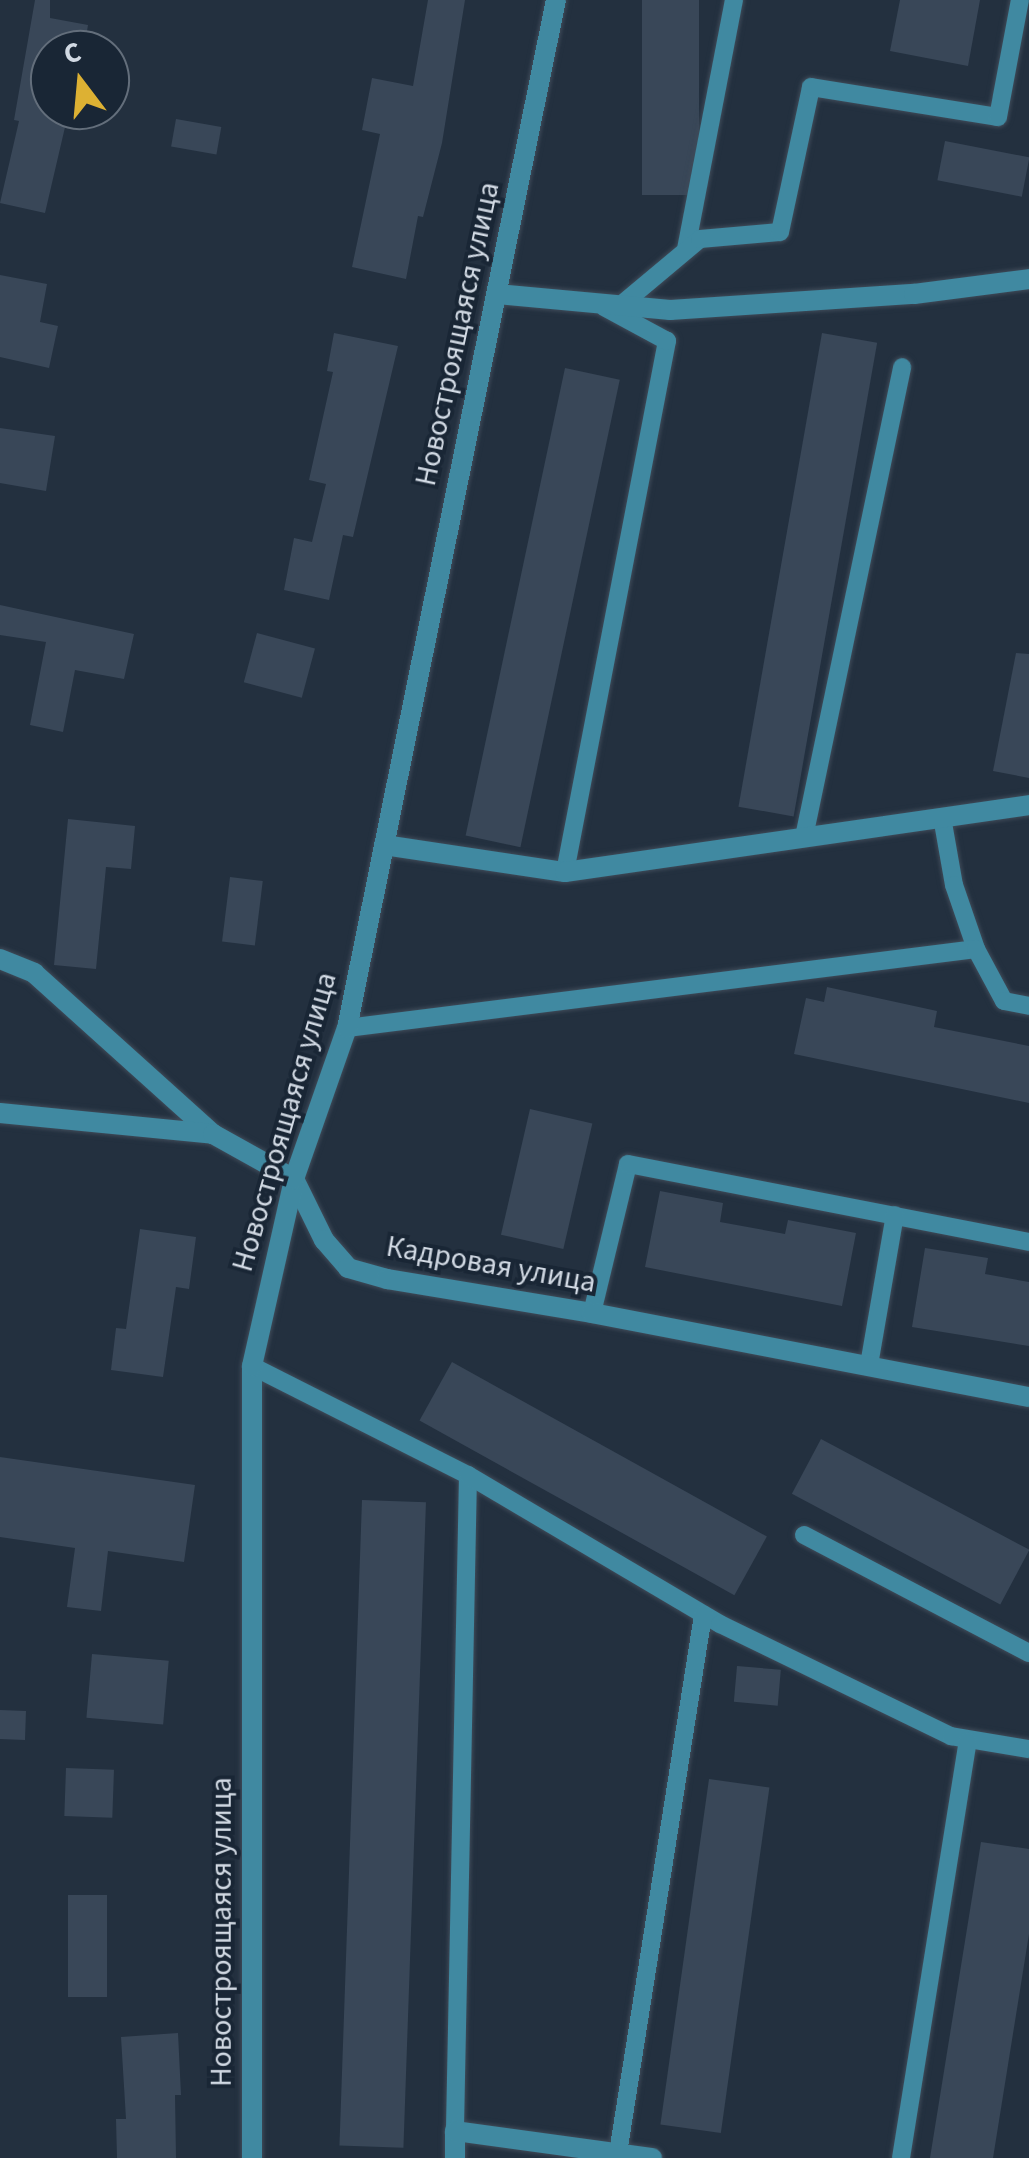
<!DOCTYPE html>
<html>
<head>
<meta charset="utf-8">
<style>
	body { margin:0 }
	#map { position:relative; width:1029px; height:2158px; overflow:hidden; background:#23303f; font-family:"Source Sans 3",sans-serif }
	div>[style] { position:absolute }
	.building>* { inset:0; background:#394758; transform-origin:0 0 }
	.roads { filter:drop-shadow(0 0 2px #3f4b59) drop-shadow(0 0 2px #3f4b59) }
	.lane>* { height:18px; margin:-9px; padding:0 9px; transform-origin:9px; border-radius:9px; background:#4089a1 }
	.street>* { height:20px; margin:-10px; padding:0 10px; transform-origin:10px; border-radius:10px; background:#4089a1 }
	span { translate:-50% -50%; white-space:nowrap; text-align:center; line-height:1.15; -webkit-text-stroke:8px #192635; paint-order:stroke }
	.street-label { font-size:30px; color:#d1d9e3 }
	.north { position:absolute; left:30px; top:30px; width:100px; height:100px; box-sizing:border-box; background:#192635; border:2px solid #636e7b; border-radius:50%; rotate:344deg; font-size:28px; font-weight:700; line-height:40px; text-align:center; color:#d1d9e3 }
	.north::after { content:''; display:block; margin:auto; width:35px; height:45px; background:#ddb133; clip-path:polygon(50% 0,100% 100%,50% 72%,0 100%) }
</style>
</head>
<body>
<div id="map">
	<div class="building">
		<i style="clip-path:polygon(35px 0,50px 0,50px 18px,88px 25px,84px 50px,50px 50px,50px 110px,69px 110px,45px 213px,0 203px,19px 121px,14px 120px)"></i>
		<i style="clip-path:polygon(428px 0,465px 0,442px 143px,423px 217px,418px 216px,406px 279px,352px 267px,380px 134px,362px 130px,372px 78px,413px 86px)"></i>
		<i style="left:642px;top:0;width:57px;height:195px"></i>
		<i style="clip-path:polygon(900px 0,980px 0,968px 66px,890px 51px)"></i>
		<i style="left:176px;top:119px;width:46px;height:28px;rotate:10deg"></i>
		<i style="left:945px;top:141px;width:86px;height:40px;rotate:11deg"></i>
		<i style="clip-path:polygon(0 275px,47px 284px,40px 322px,58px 326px,49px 368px,0 357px)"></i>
		<i style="clip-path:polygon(334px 333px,398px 346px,353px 537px,343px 535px,329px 600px,284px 590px,294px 538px,312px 542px,326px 484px,309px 480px,333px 372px,327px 371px)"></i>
		<i style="left:822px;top:333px;width:56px;height:481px;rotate:10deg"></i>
		<i style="left:565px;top:368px;width:56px;height:478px;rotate:12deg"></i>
		<i style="clip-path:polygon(0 428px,55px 436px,46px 491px,0 483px)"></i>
		<i style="clip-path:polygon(0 605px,134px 634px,124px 679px,75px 670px,63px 732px,30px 725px,46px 642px,0 635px)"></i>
		<i style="left:257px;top:633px;width:60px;height:51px;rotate:15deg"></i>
		<i style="clip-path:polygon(1016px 653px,1029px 654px,1029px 778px,993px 771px)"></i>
		<i style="clip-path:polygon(68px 819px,135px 826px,131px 869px,106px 867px,96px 969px,54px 965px)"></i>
		<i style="left:230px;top:877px;width:33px;height:65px;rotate:7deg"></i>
		<i style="clip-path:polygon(827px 987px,937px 1011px,934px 1027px,1029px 1046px,1029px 1103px,794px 1054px,806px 998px,824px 1002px)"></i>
		<i style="left:530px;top:1109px;width:64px;height:129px;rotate:13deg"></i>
		<i style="clip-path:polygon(660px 1191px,723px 1203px,720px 1222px,785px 1234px,788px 1220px,856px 1233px,842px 1306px,645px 1267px)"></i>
		<i style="clip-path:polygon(140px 1229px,196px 1237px,189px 1289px,176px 1287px,163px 1377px,111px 1370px,116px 1328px,126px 1329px)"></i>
		<i style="clip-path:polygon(925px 1248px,988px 1258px,985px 1274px,1029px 1282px,1029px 1346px,912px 1327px)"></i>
		<i style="left:452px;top:1362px;width:360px;height:67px;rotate:29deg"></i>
		<i style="left:821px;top:1439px;width:236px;height:62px;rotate:28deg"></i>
		<i style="clip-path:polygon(0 1457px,195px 1485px,184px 1562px,108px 1551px,101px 1611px,67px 1607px,75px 1548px,0 1537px)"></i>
		<i style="left:362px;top:1500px;width:64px;height:646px;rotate:2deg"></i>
		<i style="left:92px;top:1654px;width:77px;height:64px;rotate:5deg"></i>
		<i style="left:737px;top:1666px;width:44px;height:36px;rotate:5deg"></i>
		<i style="left:0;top:1710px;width:26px;height:29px;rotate:2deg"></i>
		<i style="left:66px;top:1768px;width:48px;height:48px;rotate:2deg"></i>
		<i style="left:709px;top:1779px;width:61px;height:349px;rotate:8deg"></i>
		<i style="clip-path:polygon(981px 1842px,1029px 1849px,1029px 1934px,993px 2158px,930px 2158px)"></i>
		<i style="left:68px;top:1895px;width:39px;height:102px"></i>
		<i style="clip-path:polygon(178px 2033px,181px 2095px,175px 2095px,176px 2158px,117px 2158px,116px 2119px,126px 2119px,121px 2037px)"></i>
	</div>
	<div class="roads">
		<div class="lane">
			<i style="left:686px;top:249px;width:254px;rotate:-79.1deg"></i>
			<i style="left:621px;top:305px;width:103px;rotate:-39.9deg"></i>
			<i style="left:700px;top:239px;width:80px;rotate:-5deg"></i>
			<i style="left:780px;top:232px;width:148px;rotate:-77.9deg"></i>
			<i style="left:811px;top:87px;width:189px;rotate:9.1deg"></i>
			<i style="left:998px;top:117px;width:119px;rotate:-79.4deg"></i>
			<i style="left:942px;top:817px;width:69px;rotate:80deg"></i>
			<i style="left:954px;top:885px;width:68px;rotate:71deg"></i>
			<i style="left:804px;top:837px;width:480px;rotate:-78.2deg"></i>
			<i style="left:565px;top:872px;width:541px;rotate:-79.13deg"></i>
			<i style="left:667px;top:341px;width:72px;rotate:-151.6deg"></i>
			<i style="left:347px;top:1028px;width:634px;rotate:-7.16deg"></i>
			<i style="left:976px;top:949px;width:59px;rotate:61.7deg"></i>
			<i style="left:1004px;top:1001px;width:25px;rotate:11deg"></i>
			<i style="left:592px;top:1313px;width:153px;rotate:-76.4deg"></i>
			<i style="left:628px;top:1164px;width:409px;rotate:11deg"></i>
			<i style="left:869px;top:1365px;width:152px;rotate:-80.2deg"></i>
			<i style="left:252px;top:1366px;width:242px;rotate:26.8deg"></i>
			<i style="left:468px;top:1475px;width:656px;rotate:91.14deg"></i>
			<i style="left:468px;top:1475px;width:293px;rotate:30.6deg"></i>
			<i style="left:720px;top:1624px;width:257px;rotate:25.9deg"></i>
			<i style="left:951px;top:1736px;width:79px;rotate:9.5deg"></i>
			<i style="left:804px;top:1535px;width:254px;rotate:27.7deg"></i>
			<i style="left:618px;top:2153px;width:545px;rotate:-81.02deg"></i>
			<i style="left:901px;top:2158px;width:422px;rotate:-80.9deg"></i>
		</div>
		<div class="street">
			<i style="left:497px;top:294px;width:174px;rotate:5.3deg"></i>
			<i style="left:670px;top:310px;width:245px;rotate:-3.8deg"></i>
			<i style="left:914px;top:294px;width:116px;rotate:-7.4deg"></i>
			<i style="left:384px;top:845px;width:183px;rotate:8.5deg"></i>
			<i style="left:565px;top:872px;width:469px;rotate:-8.2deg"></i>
			<i style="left:0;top:959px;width:37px;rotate:22deg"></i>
			<i style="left:34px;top:973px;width:241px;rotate:42deg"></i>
			<i style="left:0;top:1113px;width:214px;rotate:5.6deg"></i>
			<i style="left:213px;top:1134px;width:93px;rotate:29.1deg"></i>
			<i style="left:294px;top:1179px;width:68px;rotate:63.8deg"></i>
			<i style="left:324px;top:1240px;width:37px;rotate:49deg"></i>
			<i style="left:348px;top:1268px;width:41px;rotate:15.8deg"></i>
			<i style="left:387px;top:1279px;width:208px;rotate:9.4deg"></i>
			<i style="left:592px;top:1313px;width:445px;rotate:10.9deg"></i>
			<i style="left:252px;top:2158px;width:792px;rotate:-90deg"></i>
			<i style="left:252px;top:1366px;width:192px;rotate:-77.3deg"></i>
			<i style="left:294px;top:1179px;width:160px;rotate:-70.7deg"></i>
			<i style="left:347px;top:1028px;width:1049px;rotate:-78.51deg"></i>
			<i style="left:455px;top:2158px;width:27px;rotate:-90deg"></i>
			<i style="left:455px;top:2131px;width:199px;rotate:7.8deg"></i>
		</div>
	</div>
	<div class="street-label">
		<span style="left:458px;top:334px;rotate:-78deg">Новостроящаяся улица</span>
		<span style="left:285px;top:1122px;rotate:-74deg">Новостроящаяся улица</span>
		<span style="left:491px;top:1265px;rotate:10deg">Кадровая улица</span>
		<span style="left:222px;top:1932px;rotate:-90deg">Новостроящаяся улица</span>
	</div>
	<div class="north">С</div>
</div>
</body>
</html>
